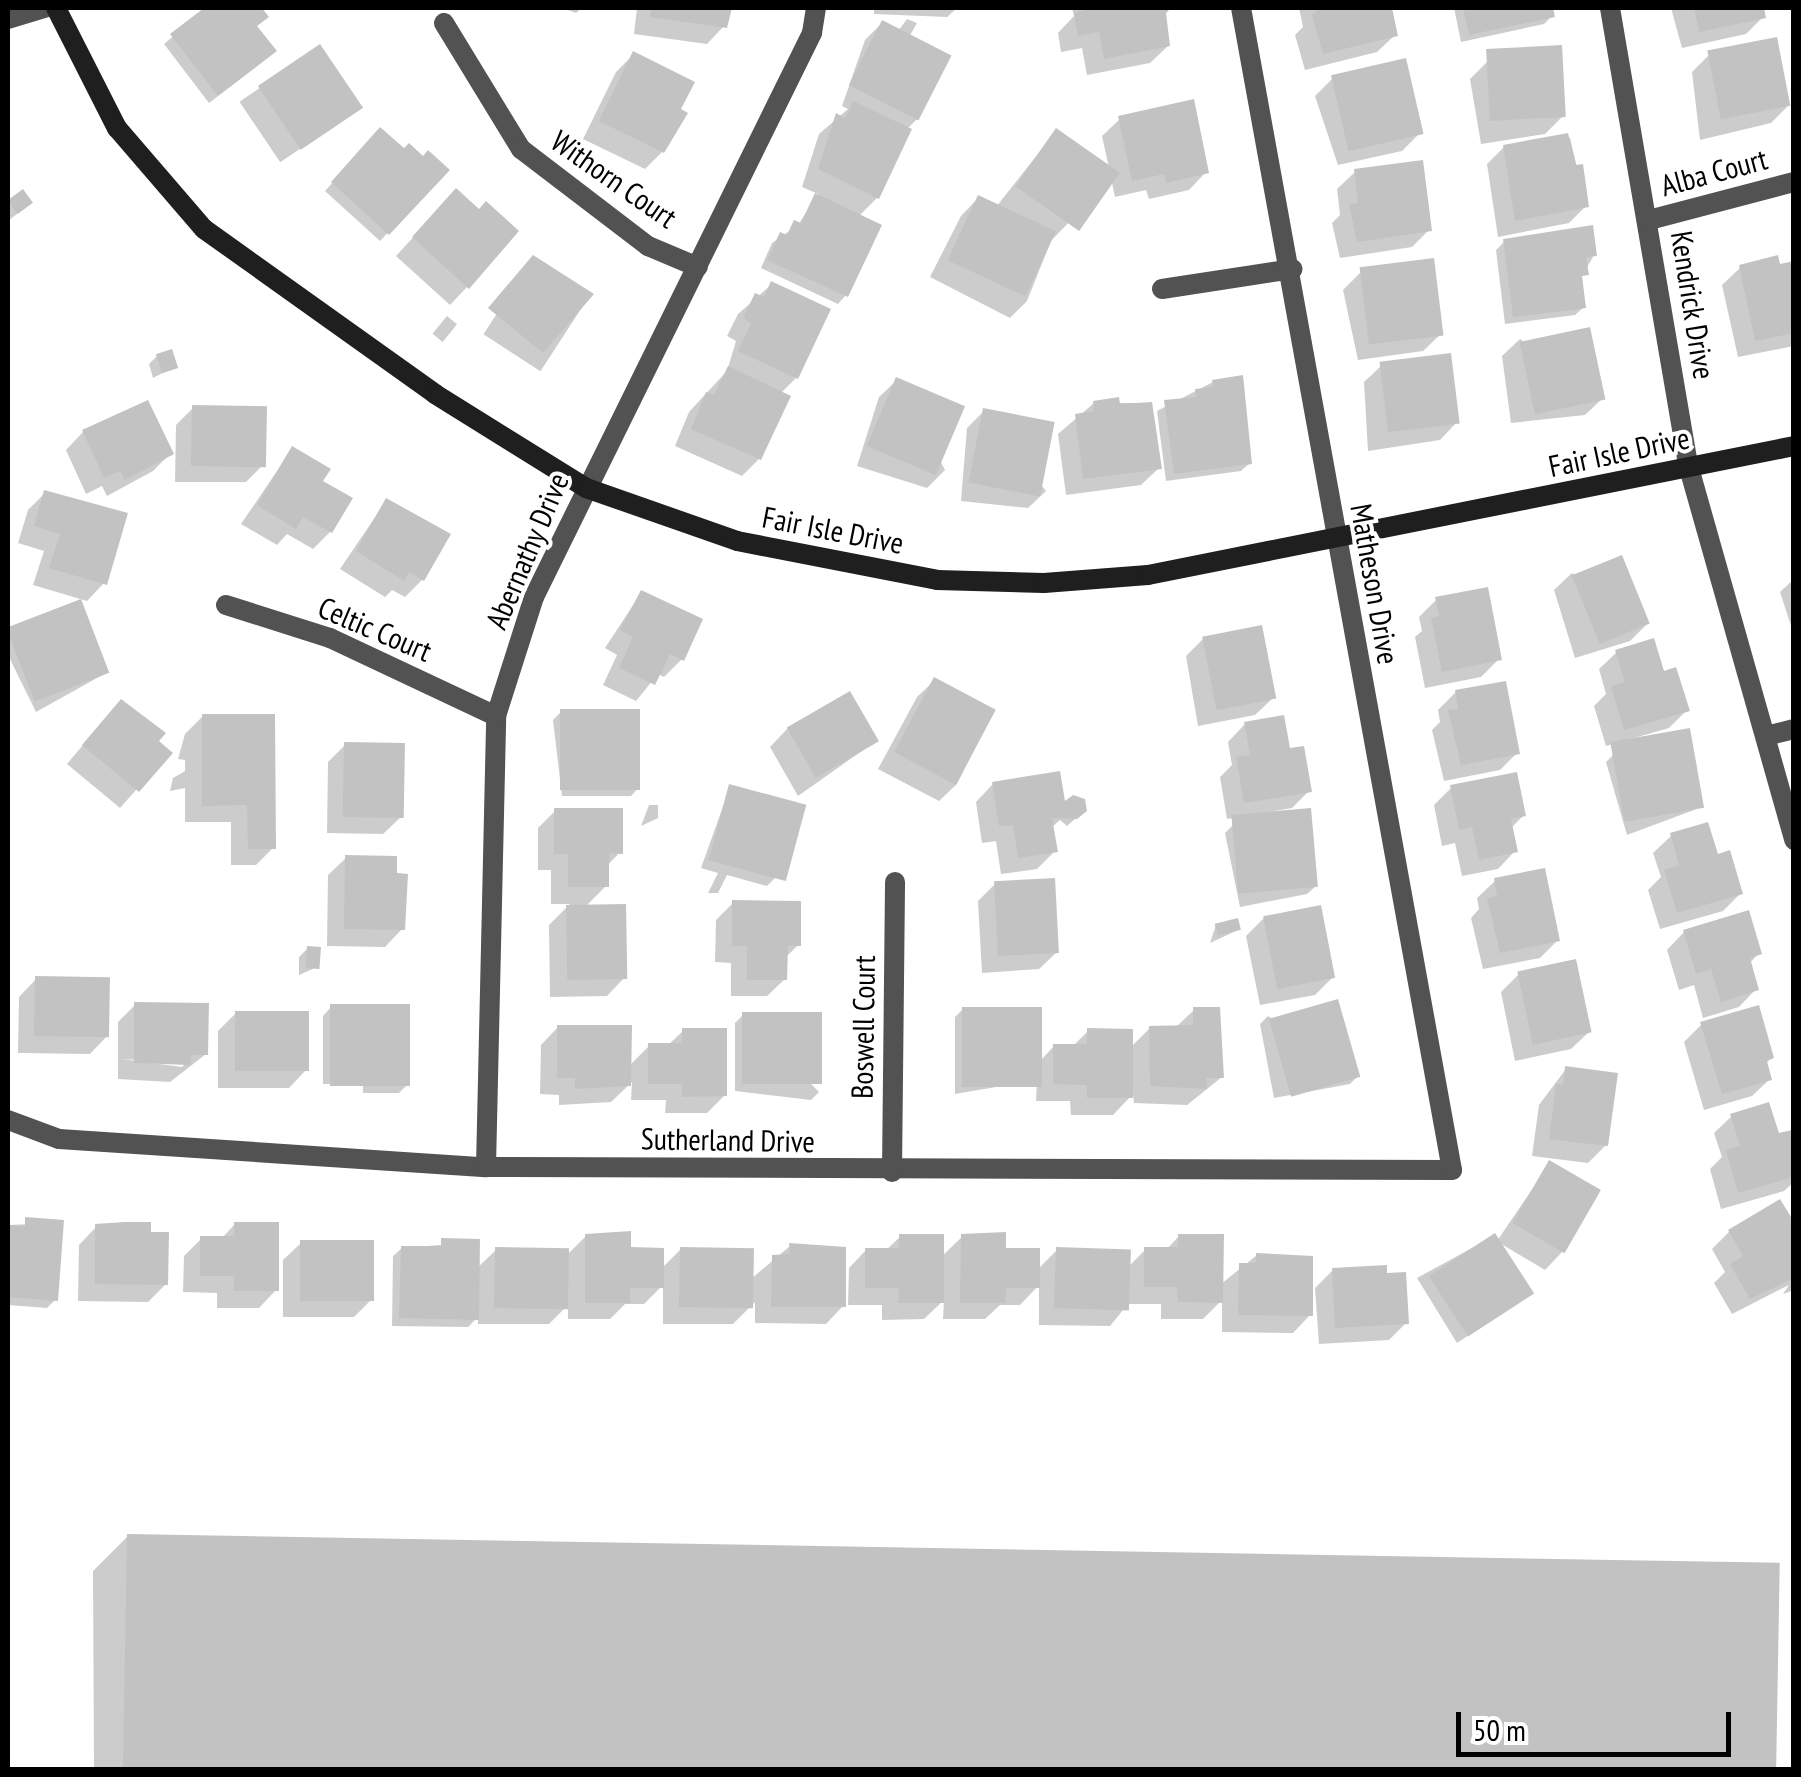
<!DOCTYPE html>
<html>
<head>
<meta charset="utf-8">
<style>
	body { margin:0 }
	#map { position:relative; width:1801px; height:1777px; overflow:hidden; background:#fff; font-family:"PT Sans Narrow",sans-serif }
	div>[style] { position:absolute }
	.shadow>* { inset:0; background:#0003; transform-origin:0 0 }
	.building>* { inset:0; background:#c2c2c2; transform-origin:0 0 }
	.street>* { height:20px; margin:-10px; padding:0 10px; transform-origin:10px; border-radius:10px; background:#525252 }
	.secondary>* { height:20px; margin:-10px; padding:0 10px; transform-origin:10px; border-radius:10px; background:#1f1f1f }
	span { translate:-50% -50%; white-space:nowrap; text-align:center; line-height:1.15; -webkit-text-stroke:8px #fff; paint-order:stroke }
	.street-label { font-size:30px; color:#000 }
	.frame { position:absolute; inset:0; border:10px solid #000; pointer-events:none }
	.scale { position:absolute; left:1456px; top:1712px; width:275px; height:45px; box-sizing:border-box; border:5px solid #000; border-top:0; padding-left:12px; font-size:30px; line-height:35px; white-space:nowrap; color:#000; -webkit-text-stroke:8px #fff; paint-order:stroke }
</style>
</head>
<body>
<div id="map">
	<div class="shadow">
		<i style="clip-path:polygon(207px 8px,259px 8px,266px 16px,255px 27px,266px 59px,209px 103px,164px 44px)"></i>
		<i style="clip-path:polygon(562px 8px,582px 8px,576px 13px)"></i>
		<i style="clip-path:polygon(637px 8px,728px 8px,724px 26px,707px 44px,634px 34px)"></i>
		<i style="clip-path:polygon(874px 8px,957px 8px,947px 17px,874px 14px)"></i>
		<i style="clip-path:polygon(1072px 8px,1164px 8px,1168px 46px,1150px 63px,1087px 75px,1082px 48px,1061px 52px,1058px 33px,1074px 16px)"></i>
		<i style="clip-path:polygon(1299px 8px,1389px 8px,1395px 35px,1377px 52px,1305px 70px,1295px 35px,1303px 27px)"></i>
		<i style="clip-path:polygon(1454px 8px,1551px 8px,1552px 16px,1544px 24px,1461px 42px)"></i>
		<i style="clip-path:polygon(1671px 8px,1761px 8px,1763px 17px,1746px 34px,1682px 48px)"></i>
		<i style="clip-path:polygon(907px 19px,917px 23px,909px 37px,918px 118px,907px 129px,877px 198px,859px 216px,846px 295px,838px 304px,761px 268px,772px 243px,798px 225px,818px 194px,802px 187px,819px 134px,848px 109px,842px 106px,865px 40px,882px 23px,898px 31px)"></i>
		<i style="left:319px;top:48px;width:73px;height:96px;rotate:56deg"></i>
		<i style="clip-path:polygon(634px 54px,662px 152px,645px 169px,583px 139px,616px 72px)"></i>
		<i style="clip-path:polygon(1710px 54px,1789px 105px,1771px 123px,1700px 140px,1692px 72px)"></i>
		<i style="clip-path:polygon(1488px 61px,1563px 116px,1545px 134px,1481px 144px,1470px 79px)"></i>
		<i style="clip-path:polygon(1333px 78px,1420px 133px,1402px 151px,1338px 165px,1315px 96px)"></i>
		<i style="clip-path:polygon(1120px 119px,1206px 172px,1189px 190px,1149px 199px,1146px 190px,1115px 197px,1111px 178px,1051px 241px,1027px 301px,1010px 318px,930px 277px,961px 216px,978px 198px,996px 207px,1056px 131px,1109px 168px,1102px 136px)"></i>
		<i style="clip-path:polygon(380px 130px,405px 151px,447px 170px,380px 241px,325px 191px)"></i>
		<i style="clip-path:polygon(1570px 138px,1586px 206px,1569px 223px,1498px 237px,1487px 164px,1504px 147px)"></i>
		<i style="clip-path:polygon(1355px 172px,1429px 230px,1412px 247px,1340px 258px,1332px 223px,1340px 215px,1337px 189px)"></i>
		<i style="clip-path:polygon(23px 192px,22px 210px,8px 221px,8px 204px)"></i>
		<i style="clip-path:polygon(439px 209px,467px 287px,450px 305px,396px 256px)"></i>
		<i style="clip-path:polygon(1504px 242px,1594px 255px,1580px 280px,1584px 307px,1575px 315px,1505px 324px,1496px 250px)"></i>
		<i style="left:533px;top:258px;width:68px;height:91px;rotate:33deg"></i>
		<i style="clip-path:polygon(1794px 264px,1794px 346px,1738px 357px,1722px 285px,1740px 268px)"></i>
		<i style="clip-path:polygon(1361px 272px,1441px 334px,1423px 351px,1358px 360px,1343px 290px)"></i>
		<i style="clip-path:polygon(772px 284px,796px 378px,780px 394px,759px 459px,742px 476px,675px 446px,689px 412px,727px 371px,736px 341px,727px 336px,738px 314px)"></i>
		<i style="left:447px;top:316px;width:13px;height:23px;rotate:39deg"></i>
		<i style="clip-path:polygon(1520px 339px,1603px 398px,1585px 415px,1511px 423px,1502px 356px)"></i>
		<i style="clip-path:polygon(157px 356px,175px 367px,153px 378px,149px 364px)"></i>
		<i style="clip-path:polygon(1382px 365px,1457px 422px,1440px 440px,1368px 451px,1364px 382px)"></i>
		<i style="clip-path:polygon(897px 380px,945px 470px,927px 488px,857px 466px,879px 397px)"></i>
		<i style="clip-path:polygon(1213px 382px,1250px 463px,1241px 471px,1166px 481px,1157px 411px)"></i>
		<i style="clip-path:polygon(1094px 403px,1148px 403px,1159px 468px,1141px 485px,1066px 495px,1058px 434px)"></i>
		<i style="clip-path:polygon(193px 408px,263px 465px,246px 482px,175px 482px,176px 425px)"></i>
		<i style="clip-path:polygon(984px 411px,1046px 491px,1028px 508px,961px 501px,967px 428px)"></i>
		<i style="clip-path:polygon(83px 432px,171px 453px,153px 471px,107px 496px,102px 486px,86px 494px,66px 450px)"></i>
		<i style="clip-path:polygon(292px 449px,320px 482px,330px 532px,313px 549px,287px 534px,277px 545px,241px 524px)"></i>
		<i style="clip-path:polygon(45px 493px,104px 583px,87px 601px,33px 585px,44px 551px,18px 543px,28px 510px)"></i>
		<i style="clip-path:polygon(386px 501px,422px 580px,405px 597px,392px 590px,385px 597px,340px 569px)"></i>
		<i style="clip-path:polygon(1572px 573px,1647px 624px,1630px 641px,1575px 658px,1554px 590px)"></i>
		<i style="clip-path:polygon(1794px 579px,1794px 635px,1780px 592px)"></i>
		<i style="clip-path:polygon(641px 593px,682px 659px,664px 677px,658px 674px,636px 701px,603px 685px,617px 655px,605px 648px)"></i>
		<i style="clip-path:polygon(1437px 599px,1499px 659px,1481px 677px,1425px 688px,1415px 637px,1422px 631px,1419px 617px)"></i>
		<i style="clip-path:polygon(10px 637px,106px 673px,36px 712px,8px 655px)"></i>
		<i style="clip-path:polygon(1203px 639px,1273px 698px,1255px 715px,1198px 726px,1186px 656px)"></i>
		<i style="clip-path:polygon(1617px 652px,1662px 674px,1687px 710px,1669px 728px,1606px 746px,1594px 706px,1606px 694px,1599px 669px)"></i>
		<i style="clip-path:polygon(935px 680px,993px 711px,957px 784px,939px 801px,878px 769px,917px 697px)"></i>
		<i style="clip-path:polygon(1456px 692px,1517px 753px,1500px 770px,1444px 781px,1432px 730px,1440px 722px,1438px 710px)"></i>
		<i style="clip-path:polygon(850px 695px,876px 741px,798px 796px,770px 747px,787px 729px)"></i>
		<i style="clip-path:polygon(561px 712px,639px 787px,631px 796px,562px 796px,553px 720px)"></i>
		<i style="clip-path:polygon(203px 716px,273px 848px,256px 865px,231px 865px,231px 822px,185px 822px,185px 788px,170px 791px,173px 778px,185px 771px,185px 760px,178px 759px,185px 734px)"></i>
		<i style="clip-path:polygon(104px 720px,169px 753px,120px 808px,67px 764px)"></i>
		<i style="clip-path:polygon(1245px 724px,1288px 751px,1309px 791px,1292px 808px,1227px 819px,1220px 777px,1232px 765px,1228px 742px)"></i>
		<i style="clip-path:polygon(345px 745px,401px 817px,383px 834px,327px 833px,328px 762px)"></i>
		<i style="clip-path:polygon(1614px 754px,1702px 807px,1627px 835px,1606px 762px)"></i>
		<i style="clip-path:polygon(993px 784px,1084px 811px,1067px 826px,1060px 820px,1051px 828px,1055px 851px,1037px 869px,1001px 874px,996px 841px,982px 843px,976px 802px)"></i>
		<i style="clip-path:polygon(730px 787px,775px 878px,767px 886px,727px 875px,718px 893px,708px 893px,718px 873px,701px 868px)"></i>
		<i style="clip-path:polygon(1451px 788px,1524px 815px,1511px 828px,1515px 851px,1498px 869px,1462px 876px,1455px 843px,1442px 846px,1434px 805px)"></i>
		<i style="clip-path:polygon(649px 805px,658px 805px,658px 818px,641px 826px)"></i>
		<i style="clip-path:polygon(556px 810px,620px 852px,606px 867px,606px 886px,585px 907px,624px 978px,607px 996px,550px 997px,549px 925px,570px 904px,551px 904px,551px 870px,538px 870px,538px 828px)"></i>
		<i style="clip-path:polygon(1233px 825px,1316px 886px,1307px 894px,1240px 907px,1225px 833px)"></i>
		<i style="clip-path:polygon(1671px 836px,1716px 857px,1741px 893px,1723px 911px,1660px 929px,1648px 890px,1661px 877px,1653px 853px)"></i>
		<i style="clip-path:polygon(346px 858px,402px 929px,385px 947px,327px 946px,328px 875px)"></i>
		<i style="clip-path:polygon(1495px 881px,1557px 941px,1540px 958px,1483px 969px,1471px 918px,1479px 909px,1477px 898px)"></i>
		<i style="clip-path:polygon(995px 884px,1057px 952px,1039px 969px,982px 973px,978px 901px)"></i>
		<i style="clip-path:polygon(733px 903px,798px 945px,785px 958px,785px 979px,767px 996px,731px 996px,731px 963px,715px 962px,716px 920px)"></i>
		<i style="clip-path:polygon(1264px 918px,1333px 977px,1315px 995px,1260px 1005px,1246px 936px)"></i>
		<i style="clip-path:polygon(1216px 925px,1238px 930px,1210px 943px)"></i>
		<i style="clip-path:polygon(1684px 932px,1759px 953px,1749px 964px,1756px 989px,1739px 1007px,1703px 1018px,1694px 985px,1679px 990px,1667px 950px)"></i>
		<i style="clip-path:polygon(307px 949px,317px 967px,299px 975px,299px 957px)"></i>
		<i style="clip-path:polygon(1518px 975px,1589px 1032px,1571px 1049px,1515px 1061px,1501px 992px)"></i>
		<i style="clip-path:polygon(36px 979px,107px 1036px,90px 1054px,18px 1053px,19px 997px)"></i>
		<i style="clip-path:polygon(evenodd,135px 1005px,206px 1054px,170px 1082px,118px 1079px,118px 1022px,135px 1005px,122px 1059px,186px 1063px,182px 1067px,122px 1059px)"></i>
		<i style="clip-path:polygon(331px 1007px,407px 1085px,399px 1093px,363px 1093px,363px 1084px,323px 1084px,323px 1016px)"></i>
		<i style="clip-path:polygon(963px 1009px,1039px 1062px,1054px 1046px,1072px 1047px,1088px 1031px,1130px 1048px,1150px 1028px,1175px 1028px,1194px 1010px,1222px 1077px,1187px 1105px,1134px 1103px,1133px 1094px,1113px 1115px,1071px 1115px,1070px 1101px,1036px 1101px,1037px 1080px,955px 1094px,955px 1017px)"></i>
		<i style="clip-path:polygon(236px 1013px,306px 1070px,289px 1088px,218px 1088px,218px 1031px)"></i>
		<i style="clip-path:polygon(743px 1015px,819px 1092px,811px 1100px,735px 1091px,735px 1023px)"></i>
		<i style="clip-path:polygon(1268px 1016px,1358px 1076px,1350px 1084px,1274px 1098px,1260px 1024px)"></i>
		<i style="clip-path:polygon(1702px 1024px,1771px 1058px,1765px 1064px,1770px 1079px,1752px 1096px,1704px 1110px,1684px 1042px)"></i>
		<i style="clip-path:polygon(558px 1027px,629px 1066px,649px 1046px,667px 1046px,683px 1031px,725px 1095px,707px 1113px,665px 1113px,666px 1100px,631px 1100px,632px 1082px,611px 1102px,559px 1105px,559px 1095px,540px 1094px,541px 1045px)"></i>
		<i style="clip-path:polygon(1566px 1069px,1606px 1145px,1588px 1163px,1532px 1156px,1539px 1105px)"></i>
		<i style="clip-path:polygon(1732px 1116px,1777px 1136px,1790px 1133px,1794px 1182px,1784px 1191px,1721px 1209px,1710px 1169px,1722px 1157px,1714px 1133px)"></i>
		<i style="clip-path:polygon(1550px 1163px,1562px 1252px,1545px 1270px,1498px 1242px,1531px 1294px,1457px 1343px,1417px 1278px,1494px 1236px,1497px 1241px)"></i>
		<i style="clip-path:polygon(61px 1223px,55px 1300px,47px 1308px,8px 1305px,8px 1225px)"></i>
		<i style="clip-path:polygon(235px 1224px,276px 1290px,259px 1308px,217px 1308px,217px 1293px,183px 1292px,184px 1256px,201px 1239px,221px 1239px)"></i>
		<i style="clip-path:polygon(96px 1227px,166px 1284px,148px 1302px,78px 1301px,79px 1245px)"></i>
		<i style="clip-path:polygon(1794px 1227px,1794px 1290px,1783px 1294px,1789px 1285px,1732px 1314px,1714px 1283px,1725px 1272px,1712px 1249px,1729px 1232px)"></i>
		<i style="clip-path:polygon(586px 1236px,661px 1269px,681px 1249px,751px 1279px,790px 1246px,843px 1306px,826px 1324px,755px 1323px,755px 1302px,733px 1324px,663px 1324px,663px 1285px,644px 1304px,625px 1304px,610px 1319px,568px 1319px,568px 1305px,549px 1324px,478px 1324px,478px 1317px,468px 1327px,392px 1326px,393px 1256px,402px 1248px,478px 1242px,477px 1268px,496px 1250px,566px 1256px)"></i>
		<i style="clip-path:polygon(1179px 1236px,1221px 1284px,1257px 1255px,1310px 1315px,1293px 1333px,1222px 1332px,1222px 1300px,1203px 1319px,1161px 1319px,1161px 1304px,1128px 1304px,1110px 1326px,1039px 1325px,1039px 1285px,1020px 1305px,1000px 1305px,985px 1319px,943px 1319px,944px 1300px,924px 1319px,882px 1320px,882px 1305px,848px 1305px,849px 1268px,866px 1250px,886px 1250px,900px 1237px,942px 1256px,962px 1237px,1037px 1270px,1057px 1250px,1128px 1267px,1145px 1250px,1166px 1250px)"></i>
		<i style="clip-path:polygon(301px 1243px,372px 1299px,354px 1317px,283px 1317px,283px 1260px)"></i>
		<i style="clip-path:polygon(1333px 1270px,1406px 1323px,1389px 1340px,1319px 1344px,1315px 1288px)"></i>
		<i style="clip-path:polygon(128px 1536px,1774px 1770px,94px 1770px,93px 1571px)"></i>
	</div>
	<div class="building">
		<i style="clip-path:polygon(204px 8px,262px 8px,269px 17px,257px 26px,277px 51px,218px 96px,170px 34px)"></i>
		<i style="clip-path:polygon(651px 8px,732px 8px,727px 28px,650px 17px)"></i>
		<i style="clip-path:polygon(1093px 8px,1171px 8px,1166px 13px,1170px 46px,1104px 59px,1099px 32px,1078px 36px,1074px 13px)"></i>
		<i style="clip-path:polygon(1320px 8px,1392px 8px,1398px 36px,1323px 54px,1312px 15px)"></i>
		<i style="clip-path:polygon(1463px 8px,1553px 8px,1555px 17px,1469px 35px)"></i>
		<i style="clip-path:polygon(1694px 8px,1764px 8px,1766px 18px,1699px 32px)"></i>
		<i style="left:882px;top:20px;width:78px;height:73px;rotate:27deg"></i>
		<i style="left:1777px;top:37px;width:70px;height:71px;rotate:79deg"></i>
		<i style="left:320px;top:44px;width:77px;height:75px;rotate:56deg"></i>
		<i style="left:1562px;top:45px;width:72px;height:76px;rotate:87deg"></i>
		<i style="clip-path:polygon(633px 51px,695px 82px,681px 109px,688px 113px,664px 153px,599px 121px)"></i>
		<i style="left:1406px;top:58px;width:78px;height:77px;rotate:77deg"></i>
		<i style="clip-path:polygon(1194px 99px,1209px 173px,1166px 183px,1164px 174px,1132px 181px,1118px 116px)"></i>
		<i style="clip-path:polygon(853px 101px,912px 129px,879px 199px,818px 169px,836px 113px,845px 118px)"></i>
		<i style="clip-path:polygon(380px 127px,404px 148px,409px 143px,423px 156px,428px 150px,450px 170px,389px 235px,331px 182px)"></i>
		<i style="left:1056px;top:128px;width:78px;height:71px;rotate:35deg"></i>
		<i style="clip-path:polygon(1568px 133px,1576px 165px,1583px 164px,1589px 207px,1515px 221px,1503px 145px)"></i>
		<i style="clip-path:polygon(1423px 160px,1432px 231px,1357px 242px,1349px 204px,1358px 203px,1354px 169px)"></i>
		<i style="clip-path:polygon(456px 188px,479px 209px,486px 201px,519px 231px,469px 289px,412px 237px)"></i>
		<i style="left:23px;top:189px;width:17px;height:19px;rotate:54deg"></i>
		<i style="clip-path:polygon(815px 193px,882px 225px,848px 297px,767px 260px,780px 232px,787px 235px,794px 220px,801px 223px)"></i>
		<i style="left:978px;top:195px;width:86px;height:72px;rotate:25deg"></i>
		<i style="clip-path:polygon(1593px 225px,1597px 256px,1586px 257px,1589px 275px,1582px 276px,1586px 308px,1513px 317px,1503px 239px)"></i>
		<i style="clip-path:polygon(533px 255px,594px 294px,543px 353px,488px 308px)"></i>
		<i style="clip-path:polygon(1778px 255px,1780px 264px,1794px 261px,1794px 333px,1755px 341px,1739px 265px)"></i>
		<i style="left:1434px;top:258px;width:78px;height:75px;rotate:83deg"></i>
		<i style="clip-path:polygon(771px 281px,831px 309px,798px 379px,738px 351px,751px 323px,743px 318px,755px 293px,764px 297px)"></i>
		<i style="left:1590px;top:327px;width:74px;height:72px;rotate:78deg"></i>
		<i style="left:172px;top:349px;width:20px;height:17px;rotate:72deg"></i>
		<i style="left:1451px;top:353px;width:71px;height:72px;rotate:83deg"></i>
		<i style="clip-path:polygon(728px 366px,791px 396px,761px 460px,691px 429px,706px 392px,714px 395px)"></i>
		<i style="clip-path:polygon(1243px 375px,1252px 464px,1174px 474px,1164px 400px,1196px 397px,1195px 389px,1213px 387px,1212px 380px)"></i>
		<i style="left:896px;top:377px;width:75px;height:75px;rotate:23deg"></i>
		<i style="clip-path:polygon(1119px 397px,1120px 404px,1152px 402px,1162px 469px,1083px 479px,1075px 414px,1094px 411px,1093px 401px)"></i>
		<i style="clip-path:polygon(148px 400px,174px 454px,125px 480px,120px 471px,104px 478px,82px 430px)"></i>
		<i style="left:192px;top:405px;width:75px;height:61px;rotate:1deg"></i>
		<i style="left:983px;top:408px;width:73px;height:76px;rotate:11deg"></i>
		<i style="clip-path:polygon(292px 446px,331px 469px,323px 481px,353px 498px,332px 533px,303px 517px,296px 529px,257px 505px)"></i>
		<i style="clip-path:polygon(44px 490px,128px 513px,107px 585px,49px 568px,60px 534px,34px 526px)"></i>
		<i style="clip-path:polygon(386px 498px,451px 534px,424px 581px,409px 572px,404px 581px,356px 551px)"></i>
		<i style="left:1622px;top:555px;width:74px;height:54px;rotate:68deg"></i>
		<i style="clip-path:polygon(1488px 587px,1502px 660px,1442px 672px,1431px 618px,1439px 616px,1435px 597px)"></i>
		<i style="clip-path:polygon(641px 590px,703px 619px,684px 661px,670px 654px,655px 685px,619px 668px,633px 637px,620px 630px)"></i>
		<i style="left:81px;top:599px;width:79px;height:80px;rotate:69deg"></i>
		<i style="left:1262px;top:625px;width:75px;height:61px;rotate:79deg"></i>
		<i style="clip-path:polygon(1654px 638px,1664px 671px,1676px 667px,1690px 711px,1624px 730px,1611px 686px,1625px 682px,1615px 650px)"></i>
		<i style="left:934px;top:677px;width:70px;height:85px;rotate:28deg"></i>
		<i style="clip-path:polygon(1506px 681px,1520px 754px,1461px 765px,1448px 710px,1458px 709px,1455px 690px)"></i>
		<i style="left:850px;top:691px;width:58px;height:73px;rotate:60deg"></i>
		<i style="clip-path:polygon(121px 699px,166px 733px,159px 741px,173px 753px,139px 792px,82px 745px)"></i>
		<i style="left:560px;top:709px;width:80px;height:81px"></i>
		<i style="clip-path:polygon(202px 714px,275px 714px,276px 849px,248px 849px,247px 805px,202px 806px)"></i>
		<i style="clip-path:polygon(1284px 715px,1290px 748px,1304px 746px,1312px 792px,1244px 803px,1236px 757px,1250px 755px,1244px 722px)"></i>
		<i style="left:1690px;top:728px;width:81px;height:81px;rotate:80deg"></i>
		<i style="left:344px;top:742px;width:61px;height:75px;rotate:1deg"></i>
		<i style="clip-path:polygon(1060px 771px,1065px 801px,1073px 795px,1085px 799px,1087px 811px,1077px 819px,1052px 818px,1058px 852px,1018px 858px,1013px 825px,999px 826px,992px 782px)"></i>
		<i style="clip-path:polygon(1517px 772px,1526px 816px,1511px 819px,1518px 852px,1479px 860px,1472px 827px,1459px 830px,1450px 785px)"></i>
		<i style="left:729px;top:784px;width:80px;height:79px;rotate:15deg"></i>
		<i style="clip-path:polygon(554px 808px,623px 808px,623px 854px,609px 853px,609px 887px,568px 887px,568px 854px,554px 854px)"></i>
		<i style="left:1311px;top:808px;width:79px;height:80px;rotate:85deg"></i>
		<i style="clip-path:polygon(1708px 822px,1718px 854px,1730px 850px,1743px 894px,1677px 913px,1664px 870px,1679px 865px,1670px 833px)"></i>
		<i style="clip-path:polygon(345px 855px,397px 856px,397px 873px,408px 874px,405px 930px,344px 929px)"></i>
		<i style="clip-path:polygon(1545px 868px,1560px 941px,1500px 953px,1487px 898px,1497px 896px,1494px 878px)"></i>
		<i style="left:1055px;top:878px;width:75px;height:61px;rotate:87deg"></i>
		<i style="clip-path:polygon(732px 900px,801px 901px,801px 946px,788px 946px,787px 980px,747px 980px,747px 946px,732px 946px)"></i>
		<i style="left:626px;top:904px;width:75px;height:60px;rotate:89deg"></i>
		<i style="left:1321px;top:905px;width:74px;height:59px;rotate:79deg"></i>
		<i style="clip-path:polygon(1749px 910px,1762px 954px,1750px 958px,1759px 990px,1721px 1002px,1711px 969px,1696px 974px,1683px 930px)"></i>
		<i style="left:1238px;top:918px;width:12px;height:24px;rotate:76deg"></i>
		<i style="left:307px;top:946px;width:14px;height:22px;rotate:4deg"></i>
		<i style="left:1576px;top:959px;width:75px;height:60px;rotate:78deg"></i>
		<i style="left:35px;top:976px;width:75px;height:60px;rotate:1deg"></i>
		<i style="left:1338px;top:999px;width:81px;height:72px;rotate:74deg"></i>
		<i style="clip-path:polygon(134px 1002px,209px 1003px,208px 1055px,191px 1055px,190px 1065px,134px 1063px)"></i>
		<i style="left:410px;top:1004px;width:82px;height:80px;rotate:90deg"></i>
		<i style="clip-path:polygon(1759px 1005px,1774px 1058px,1767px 1061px,1772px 1080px,1722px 1094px,1700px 1022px)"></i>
		<i style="left:962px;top:1007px;width:80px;height:80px"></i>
		<i style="clip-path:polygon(1193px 1007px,1220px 1007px,1224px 1078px,1206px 1078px,1207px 1089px,1150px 1086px,1149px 1026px,1193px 1025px)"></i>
		<i style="left:235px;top:1011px;width:74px;height:60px"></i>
		<i style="left:742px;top:1012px;width:80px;height:72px"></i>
		<i style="clip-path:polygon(557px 1025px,632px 1025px,631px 1086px,575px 1089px,575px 1078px,557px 1078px)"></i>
		<i style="clip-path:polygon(682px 1028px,727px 1028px,727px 1096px,682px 1097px,682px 1084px,648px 1084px,648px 1043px,682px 1043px)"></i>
		<i style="clip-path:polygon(1087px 1028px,1133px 1029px,1133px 1098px,1087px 1098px,1087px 1085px,1053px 1084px,1053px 1044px,1087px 1044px)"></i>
		<i style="clip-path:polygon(1565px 1066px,1618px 1073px,1608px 1146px,1549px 1139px,1556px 1084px,1563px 1085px)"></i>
		<i style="clip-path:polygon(1769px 1102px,1779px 1133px,1792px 1130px,1794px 1177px,1738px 1193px,1726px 1150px,1740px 1146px,1730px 1114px)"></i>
		<i style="left:1549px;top:1160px;width:60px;height:73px;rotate:30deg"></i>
		<i style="clip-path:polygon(1780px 1199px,1794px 1222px,1794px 1278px,1750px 1299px,1730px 1264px,1743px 1256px,1728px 1230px)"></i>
		<i style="clip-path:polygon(25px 1217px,64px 1220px,58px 1301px,8px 1297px,8px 1225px,25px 1226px)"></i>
		<i style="clip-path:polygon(125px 1222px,151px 1222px,151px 1232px,169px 1232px,168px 1285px,95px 1284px,95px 1224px)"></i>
		<i style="clip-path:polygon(234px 1222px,279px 1222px,279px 1291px,234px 1291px,234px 1276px,200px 1276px,200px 1236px,234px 1236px)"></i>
		<i style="clip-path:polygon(631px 1231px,631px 1247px,664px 1248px,664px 1288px,630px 1288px,630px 1303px,585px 1303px,585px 1234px)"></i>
		<i style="clip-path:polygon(1006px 1232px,1006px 1248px,1040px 1248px,1040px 1288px,1006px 1288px,1005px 1303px,960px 1303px,961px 1234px)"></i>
		<i style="left:1495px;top:1233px;width:72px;height:79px;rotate:57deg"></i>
		<i style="clip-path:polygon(899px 1234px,944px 1234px,944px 1303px,898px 1303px,899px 1288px,865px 1288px,865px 1248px,899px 1248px)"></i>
		<i style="clip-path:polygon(1178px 1234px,1224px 1234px,1223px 1303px,1178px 1302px,1177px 1287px,1144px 1287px,1144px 1247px,1178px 1247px)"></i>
		<i style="clip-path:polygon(441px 1238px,480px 1239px,479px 1320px,399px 1318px,401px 1246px,441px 1246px)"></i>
		<i style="left:300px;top:1240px;width:74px;height:61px"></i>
		<i style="clip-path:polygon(789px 1243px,846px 1247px,846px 1307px,771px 1307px,772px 1255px,790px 1254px)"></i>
		<i style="left:495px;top:1247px;width:74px;height:61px;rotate:1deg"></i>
		<i style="left:680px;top:1247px;width:74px;height:60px;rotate:1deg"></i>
		<i style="left:1056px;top:1247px;width:75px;height:61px;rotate:2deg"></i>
		<i style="clip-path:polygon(1256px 1253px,1313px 1256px,1313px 1316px,1238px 1315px,1239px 1263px,1256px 1263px)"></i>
		<i style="clip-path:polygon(1387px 1265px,1387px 1273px,1406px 1272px,1409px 1324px,1335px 1328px,1332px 1268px)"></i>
		<i style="left:127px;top:1534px;width:1653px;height:236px;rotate:1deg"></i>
	</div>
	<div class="street">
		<i style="left:1610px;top:8px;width:467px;rotate:80.3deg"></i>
		<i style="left:1689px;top:468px;width:387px;rotate:74.2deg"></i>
		<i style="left:8px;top:19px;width:39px;rotate:-17deg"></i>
		<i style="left:444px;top:23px;width:148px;rotate:58.6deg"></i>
		<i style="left:521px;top:149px;width:160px;rotate:37.4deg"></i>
		<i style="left:648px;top:246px;width:54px;rotate:22.8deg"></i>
		<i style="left:1649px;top:220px;width:150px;rotate:-14.7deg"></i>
		<i style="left:1162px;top:289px;width:132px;rotate:-8.7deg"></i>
		<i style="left:226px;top:605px;width:109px;rotate:17.6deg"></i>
		<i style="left:330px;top:638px;width:183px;rotate:25.2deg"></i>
		<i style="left:1766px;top:736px;width:29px;rotate:-14deg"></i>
		<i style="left:8px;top:1120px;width:54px;rotate:20.4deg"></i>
		<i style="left:59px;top:1139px;width:428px;rotate:3.8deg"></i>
		<i style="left:486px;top:1167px;width:966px;rotate:0.18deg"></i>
		<i style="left:1452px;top:1170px;width:1181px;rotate:-100.29deg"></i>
		<i style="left:486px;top:1167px;width:451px;rotate:-88.7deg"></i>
		<i style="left:496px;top:716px;width:125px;rotate:-72.3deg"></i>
		<i style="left:534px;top:597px;width:629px;rotate:-63.76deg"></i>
		<i style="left:812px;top:33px;width:25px;rotate:-81deg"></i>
		<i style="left:892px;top:1172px;width:290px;rotate:-89.4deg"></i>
	</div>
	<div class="secondary">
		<i style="left:56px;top:8px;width:135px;rotate:63.1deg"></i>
		<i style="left:117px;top:128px;width:133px;rotate:49.3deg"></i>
		<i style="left:204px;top:229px;width:284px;rotate:35.5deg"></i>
		<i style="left:435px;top:394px;width:178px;rotate:31.9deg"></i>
		<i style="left:586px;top:488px;width:160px;rotate:19.3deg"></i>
		<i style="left:737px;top:541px;width:204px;rotate:11deg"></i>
		<i style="left:937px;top:580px;width:107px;rotate:1.6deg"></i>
		<i style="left:1044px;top:583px;width:104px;rotate:-4.4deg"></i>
		<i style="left:1148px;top:575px;width:659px;rotate:-11.29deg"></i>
	</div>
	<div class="street-label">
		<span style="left:1714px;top:172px;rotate:-15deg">Alba Court</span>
		<span style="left:614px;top:179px;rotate:35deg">Withorn Court</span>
		<span style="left:1693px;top:305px;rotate:81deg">Kendrick Drive</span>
		<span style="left:1619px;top:452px;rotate:-12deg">Fair Isle Drive</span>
		<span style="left:833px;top:530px;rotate:11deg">Fair Isle Drive</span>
		<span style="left:527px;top:551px;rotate:-67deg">Abernathy Drive</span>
		<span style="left:1375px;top:584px;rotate:80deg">Matheson Drive</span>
		<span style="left:375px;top:629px;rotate:23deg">Celtic Court</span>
		<span style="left:863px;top:1027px;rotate:-89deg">Boswell Court</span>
		<span style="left:728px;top:1140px;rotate:1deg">Sutherland Drive</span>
	</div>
	<div class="frame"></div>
	<div class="scale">50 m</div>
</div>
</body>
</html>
